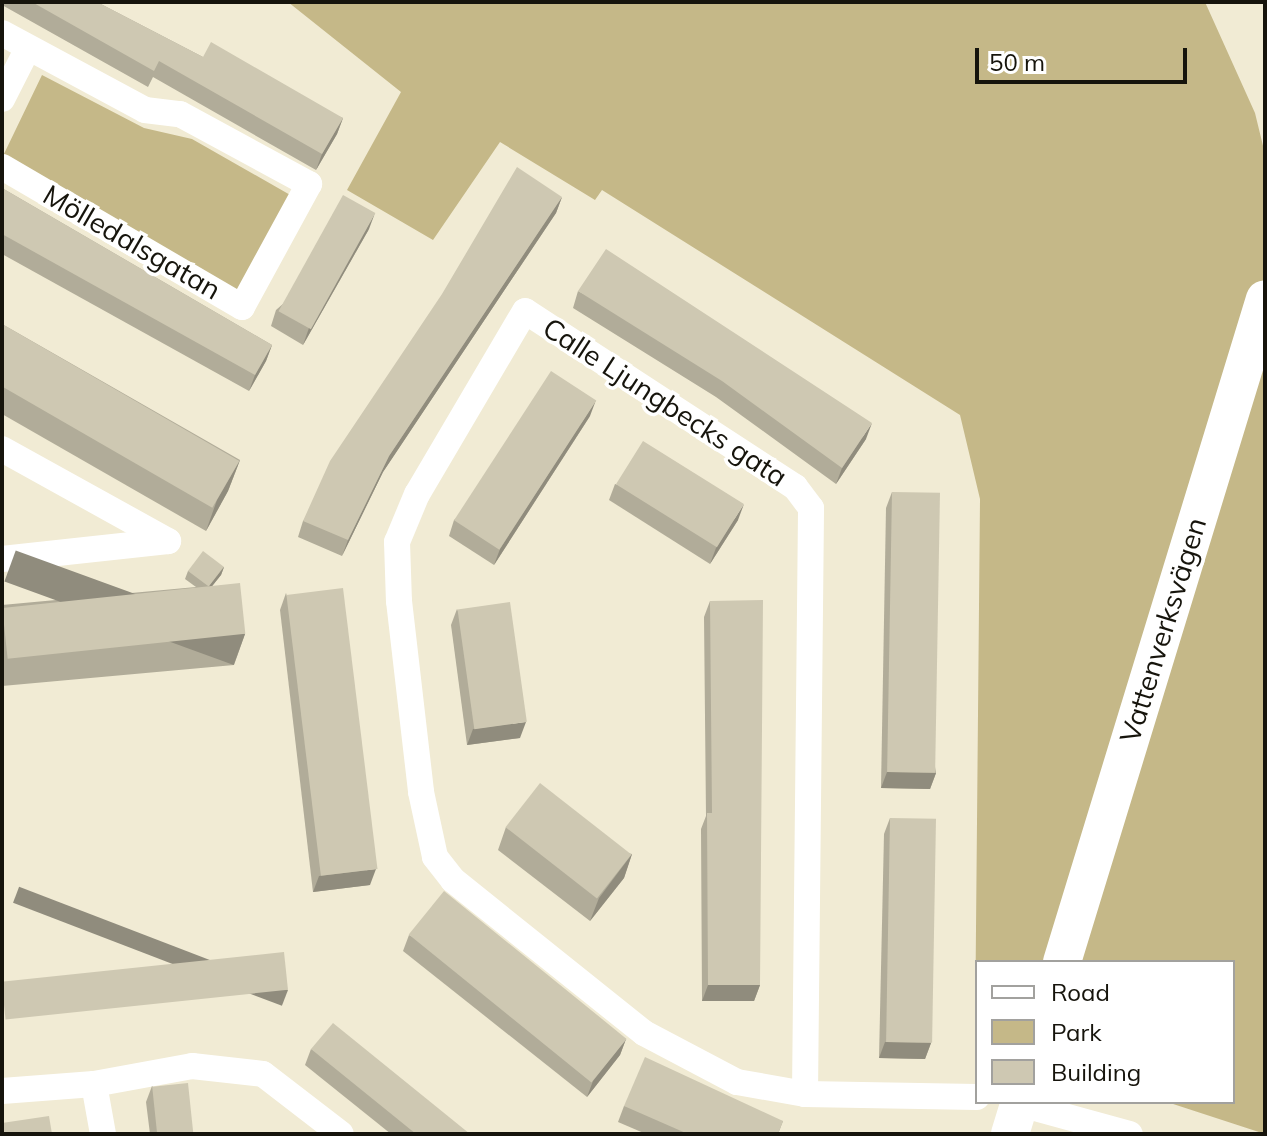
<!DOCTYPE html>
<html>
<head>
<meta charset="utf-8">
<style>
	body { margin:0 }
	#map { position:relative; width:1267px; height:1136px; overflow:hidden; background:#f1ebd4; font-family:Mulish,sans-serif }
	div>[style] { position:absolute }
	.green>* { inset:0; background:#c5b888 }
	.street>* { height:26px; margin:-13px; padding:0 13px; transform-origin:13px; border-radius:13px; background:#fff }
	.secondary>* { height:38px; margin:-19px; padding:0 19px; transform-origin:19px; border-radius:19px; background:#fff }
	.wall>* { inset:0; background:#b1ac99 }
	.shaded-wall>* { inset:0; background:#908c7d; transform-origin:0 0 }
	.building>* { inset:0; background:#cec8b2; transform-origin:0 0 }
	span { translate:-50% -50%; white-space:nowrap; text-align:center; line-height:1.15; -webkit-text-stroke:7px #fff; paint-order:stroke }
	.street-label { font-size:28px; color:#16140c }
	.frame { position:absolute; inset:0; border:4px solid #16140c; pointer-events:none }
	.legend { position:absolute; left:975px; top:960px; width:260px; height:144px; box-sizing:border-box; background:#fff; border:2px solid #a2a19e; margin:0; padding:10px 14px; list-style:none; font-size:24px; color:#16140c }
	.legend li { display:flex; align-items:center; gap:16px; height:40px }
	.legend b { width:40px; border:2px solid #a2a19e }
	.scale { position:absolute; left:975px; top:48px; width:212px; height:36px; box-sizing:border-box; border:4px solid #16140c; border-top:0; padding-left:10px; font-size:24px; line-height:28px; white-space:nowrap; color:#16140c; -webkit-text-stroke:6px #fff; paint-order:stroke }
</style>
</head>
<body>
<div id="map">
	<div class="green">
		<i style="clip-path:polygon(288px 2px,1205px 2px,1255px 113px,1265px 154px,1265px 1134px,1167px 1102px,1233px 1102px,1233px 962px,977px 962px,975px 1036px,980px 499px,960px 415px,602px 190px,595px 200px,500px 142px,433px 240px,347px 190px,401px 92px)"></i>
		<i style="clip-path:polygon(42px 75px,144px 128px,192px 139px,292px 196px,239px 295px,2px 158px)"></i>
	</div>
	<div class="street">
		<i style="left:2px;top:33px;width:162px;rotate:28.3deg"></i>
		<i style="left:145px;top:110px;width:35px;rotate:7deg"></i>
		<i style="left:180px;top:114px;width:147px;rotate:28.5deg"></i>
		<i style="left:309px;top:184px;width:140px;rotate:118.6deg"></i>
		<i style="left:242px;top:307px;width:278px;rotate:-149.7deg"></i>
		<i style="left:2px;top:99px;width:57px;rotate:-63deg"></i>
		<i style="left:2px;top:449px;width:190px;rotate:29deg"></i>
		<i style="left:168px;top:541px;width:167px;rotate:173.8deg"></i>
		<i style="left:94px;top:1084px;width:51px;rotate:79.8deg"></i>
		<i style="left:2px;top:1091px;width:92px;rotate:-4.4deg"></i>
		<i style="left:94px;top:1084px;width:100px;rotate:-10.4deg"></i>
		<i style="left:192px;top:1066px;width:71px;rotate:6.4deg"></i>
		<i style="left:263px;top:1074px;width:98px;rotate:37.6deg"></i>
		<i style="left:805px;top:1094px;width:586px;rotate:-89.41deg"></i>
		<i style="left:811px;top:508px;width:26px;rotate:-127deg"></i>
		<i style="left:795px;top:487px;width:322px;rotate:-146.9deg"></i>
		<i style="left:525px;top:311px;width:212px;rotate:120.5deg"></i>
		<i style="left:417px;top:494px;width:52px;rotate:112.6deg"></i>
		<i style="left:397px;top:542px;width:59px;rotate:88.1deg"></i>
		<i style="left:399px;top:601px;width:192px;rotate:83.4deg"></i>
		<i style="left:421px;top:792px;width:66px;rotate:77.8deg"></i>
		<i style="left:435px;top:857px;width:29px;rotate:52deg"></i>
		<i style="left:453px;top:880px;width:245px;rotate:38.7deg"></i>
		<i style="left:644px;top:1033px;width:105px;rotate:27.8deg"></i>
		<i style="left:737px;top:1082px;width:69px;rotate:10deg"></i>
		<i style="left:805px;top:1094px;width:172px;rotate:1deg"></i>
		<i style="left:1013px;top:1102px;width:121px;rotate:15.3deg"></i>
	</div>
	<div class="secondary">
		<i style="left:1062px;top:962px;width:693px;rotate:-72.98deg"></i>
		<i style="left:1010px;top:1134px;width:34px;rotate:-73deg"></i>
	</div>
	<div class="wall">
		<i style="clip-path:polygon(2px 2px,97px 2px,203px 57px,343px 118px,337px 134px,316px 170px,153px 77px,148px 87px,2px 5px)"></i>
		<i style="clip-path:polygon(2px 188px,272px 345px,266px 361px,249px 391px,2px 254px)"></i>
		<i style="clip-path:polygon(562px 197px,556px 213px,383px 472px,342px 556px,298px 537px,303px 521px)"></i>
		<i style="clip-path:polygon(369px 229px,303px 345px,271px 326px,276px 310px)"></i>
		<i style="clip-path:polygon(578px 291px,866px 439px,836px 484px,716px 397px,573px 308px)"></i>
		<i style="clip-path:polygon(2px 324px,240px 460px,228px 491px,206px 531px,2px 414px)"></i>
		<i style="clip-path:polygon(590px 416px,494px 565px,449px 536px,454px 520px)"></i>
		<i style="clip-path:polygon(615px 484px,738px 520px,710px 564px,609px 500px)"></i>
		<i style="clip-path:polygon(892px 492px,936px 773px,930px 789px,881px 788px,886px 508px)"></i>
		<i style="clip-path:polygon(224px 567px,221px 575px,212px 586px,245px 634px,234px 665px,2px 686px,2px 605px,196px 587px,185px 579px,188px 571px)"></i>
		<i style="clip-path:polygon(286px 593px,370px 885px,313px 892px,280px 610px)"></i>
		<i style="clip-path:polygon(710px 601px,760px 985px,754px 1001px,702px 1001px,701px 829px,706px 816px,704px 617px)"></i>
		<i style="clip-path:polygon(457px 609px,520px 738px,467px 745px,451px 625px)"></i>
		<i style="clip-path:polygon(890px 818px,931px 1043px,925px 1059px,879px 1058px,884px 834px)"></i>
		<i style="clip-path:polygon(506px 827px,632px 854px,624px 878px,590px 921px,498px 850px)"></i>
		<i style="clip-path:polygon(409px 935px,626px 1039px,620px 1055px,587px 1097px,403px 951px)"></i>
		<i style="clip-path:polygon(311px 1049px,470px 1134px,391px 1134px,305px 1065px)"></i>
		<i style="clip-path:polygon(152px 1086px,193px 1134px,150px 1134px,146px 1102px)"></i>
		<i style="clip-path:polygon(624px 1106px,783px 1121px,778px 1134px,646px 1134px,618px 1122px)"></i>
	</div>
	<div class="shaded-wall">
		<i style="clip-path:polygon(343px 118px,337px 134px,316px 170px,322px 154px)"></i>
		<i style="clip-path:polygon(562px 197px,556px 213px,383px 472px,342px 556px,348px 540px,389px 456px)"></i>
		<i style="clip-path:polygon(375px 213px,369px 229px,303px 345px,309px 328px)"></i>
		<i style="clip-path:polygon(272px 345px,266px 361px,249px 391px,255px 375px)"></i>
		<i style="clip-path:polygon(596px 400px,590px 416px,494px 565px,500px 549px)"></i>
		<i style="clip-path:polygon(872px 423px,866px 439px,836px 484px,842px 468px)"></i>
		<i style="clip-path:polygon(240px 460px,228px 491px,206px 531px,217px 500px)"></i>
		<i style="clip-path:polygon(744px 504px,738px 520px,710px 564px,716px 548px)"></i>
		<i style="clip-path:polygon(224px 567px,221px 575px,205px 595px,208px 587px)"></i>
		<i style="left:245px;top:634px;width:33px;height:244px;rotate:110deg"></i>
		<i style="clip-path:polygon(526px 722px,520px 738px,467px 745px,473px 729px)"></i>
		<i style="clip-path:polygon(887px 772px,936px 773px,930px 789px,881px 788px)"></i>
		<i style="clip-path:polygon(632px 854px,624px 878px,590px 921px,599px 898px)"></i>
		<i style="clip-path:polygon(376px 869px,370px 885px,313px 892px,319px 876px)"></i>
		<i style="clip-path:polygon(708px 985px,760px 985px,754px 1001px,702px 1001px)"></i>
		<i style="left:288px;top:990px;width:17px;height:288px;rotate:111deg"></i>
		<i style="clip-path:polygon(626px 1039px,620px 1055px,587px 1097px,593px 1081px)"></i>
		<i style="clip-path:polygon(885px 1042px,931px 1043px,925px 1059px,879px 1058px)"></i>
	</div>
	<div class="building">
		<i style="clip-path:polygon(32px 2px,97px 2px,203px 57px,211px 42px,343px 118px,322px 154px,159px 61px,154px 71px)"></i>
		<i style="clip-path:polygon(517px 167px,562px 197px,389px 456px,348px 540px,303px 521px,330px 461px,442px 294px)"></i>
		<i style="clip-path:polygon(2px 188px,272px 345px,255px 375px,2px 234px)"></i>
		<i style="left:343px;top:195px;width:37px;height:133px;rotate:29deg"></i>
		<i style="clip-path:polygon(606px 249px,872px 423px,842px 468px,722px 381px,578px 291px)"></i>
		<i style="left:2px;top:324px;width:274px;height:54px;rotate:30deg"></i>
		<i style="left:551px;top:371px;width:54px;height:178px;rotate:33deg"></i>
		<i style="left:643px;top:441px;width:119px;height:51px;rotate:32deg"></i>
		<i style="left:892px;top:492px;width:48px;height:280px;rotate:1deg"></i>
		<i style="left:203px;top:551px;width:26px;height:25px;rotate:37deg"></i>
		<i style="left:240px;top:583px;width:51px;height:239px;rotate:84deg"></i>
		<i style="left:343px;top:588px;width:283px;height:57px;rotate:83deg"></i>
		<i style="clip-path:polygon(763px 600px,760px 985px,708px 985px,707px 813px,712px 813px,710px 601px)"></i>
		<i style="left:510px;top:602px;width:121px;height:53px;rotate:82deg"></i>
		<i style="left:540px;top:783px;width:116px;height:56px;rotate:38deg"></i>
		<i style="left:890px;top:818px;width:46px;height:224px;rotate:1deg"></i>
		<i style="left:444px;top:891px;width:235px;height:56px;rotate:39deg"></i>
		<i style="left:284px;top:952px;width:38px;height:284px;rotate:84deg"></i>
		<i style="clip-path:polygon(333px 1023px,470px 1134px,416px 1134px,311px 1049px)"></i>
		<i style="clip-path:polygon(645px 1057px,783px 1121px,778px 1134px,688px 1134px,624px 1106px)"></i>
		<i style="left:188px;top:1083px;width:51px;height:36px;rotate:84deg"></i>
		<i style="clip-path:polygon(49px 1116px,52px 1134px,2px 1134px,2px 1123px)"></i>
	</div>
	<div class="street-label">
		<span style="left:132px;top:242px;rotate:30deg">Mölledalsgatan</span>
		<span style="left:665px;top:402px;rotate:33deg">Calle Ljungbecks gata</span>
		<span style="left:1163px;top:630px;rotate:-73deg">Vattenverksvägen</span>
	</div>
	<div class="frame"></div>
	<ul class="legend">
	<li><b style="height:10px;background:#fff"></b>Road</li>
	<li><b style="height:22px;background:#c5b888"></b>Park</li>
	<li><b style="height:22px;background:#cec8b2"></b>Building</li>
	</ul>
	<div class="scale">50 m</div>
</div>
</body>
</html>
